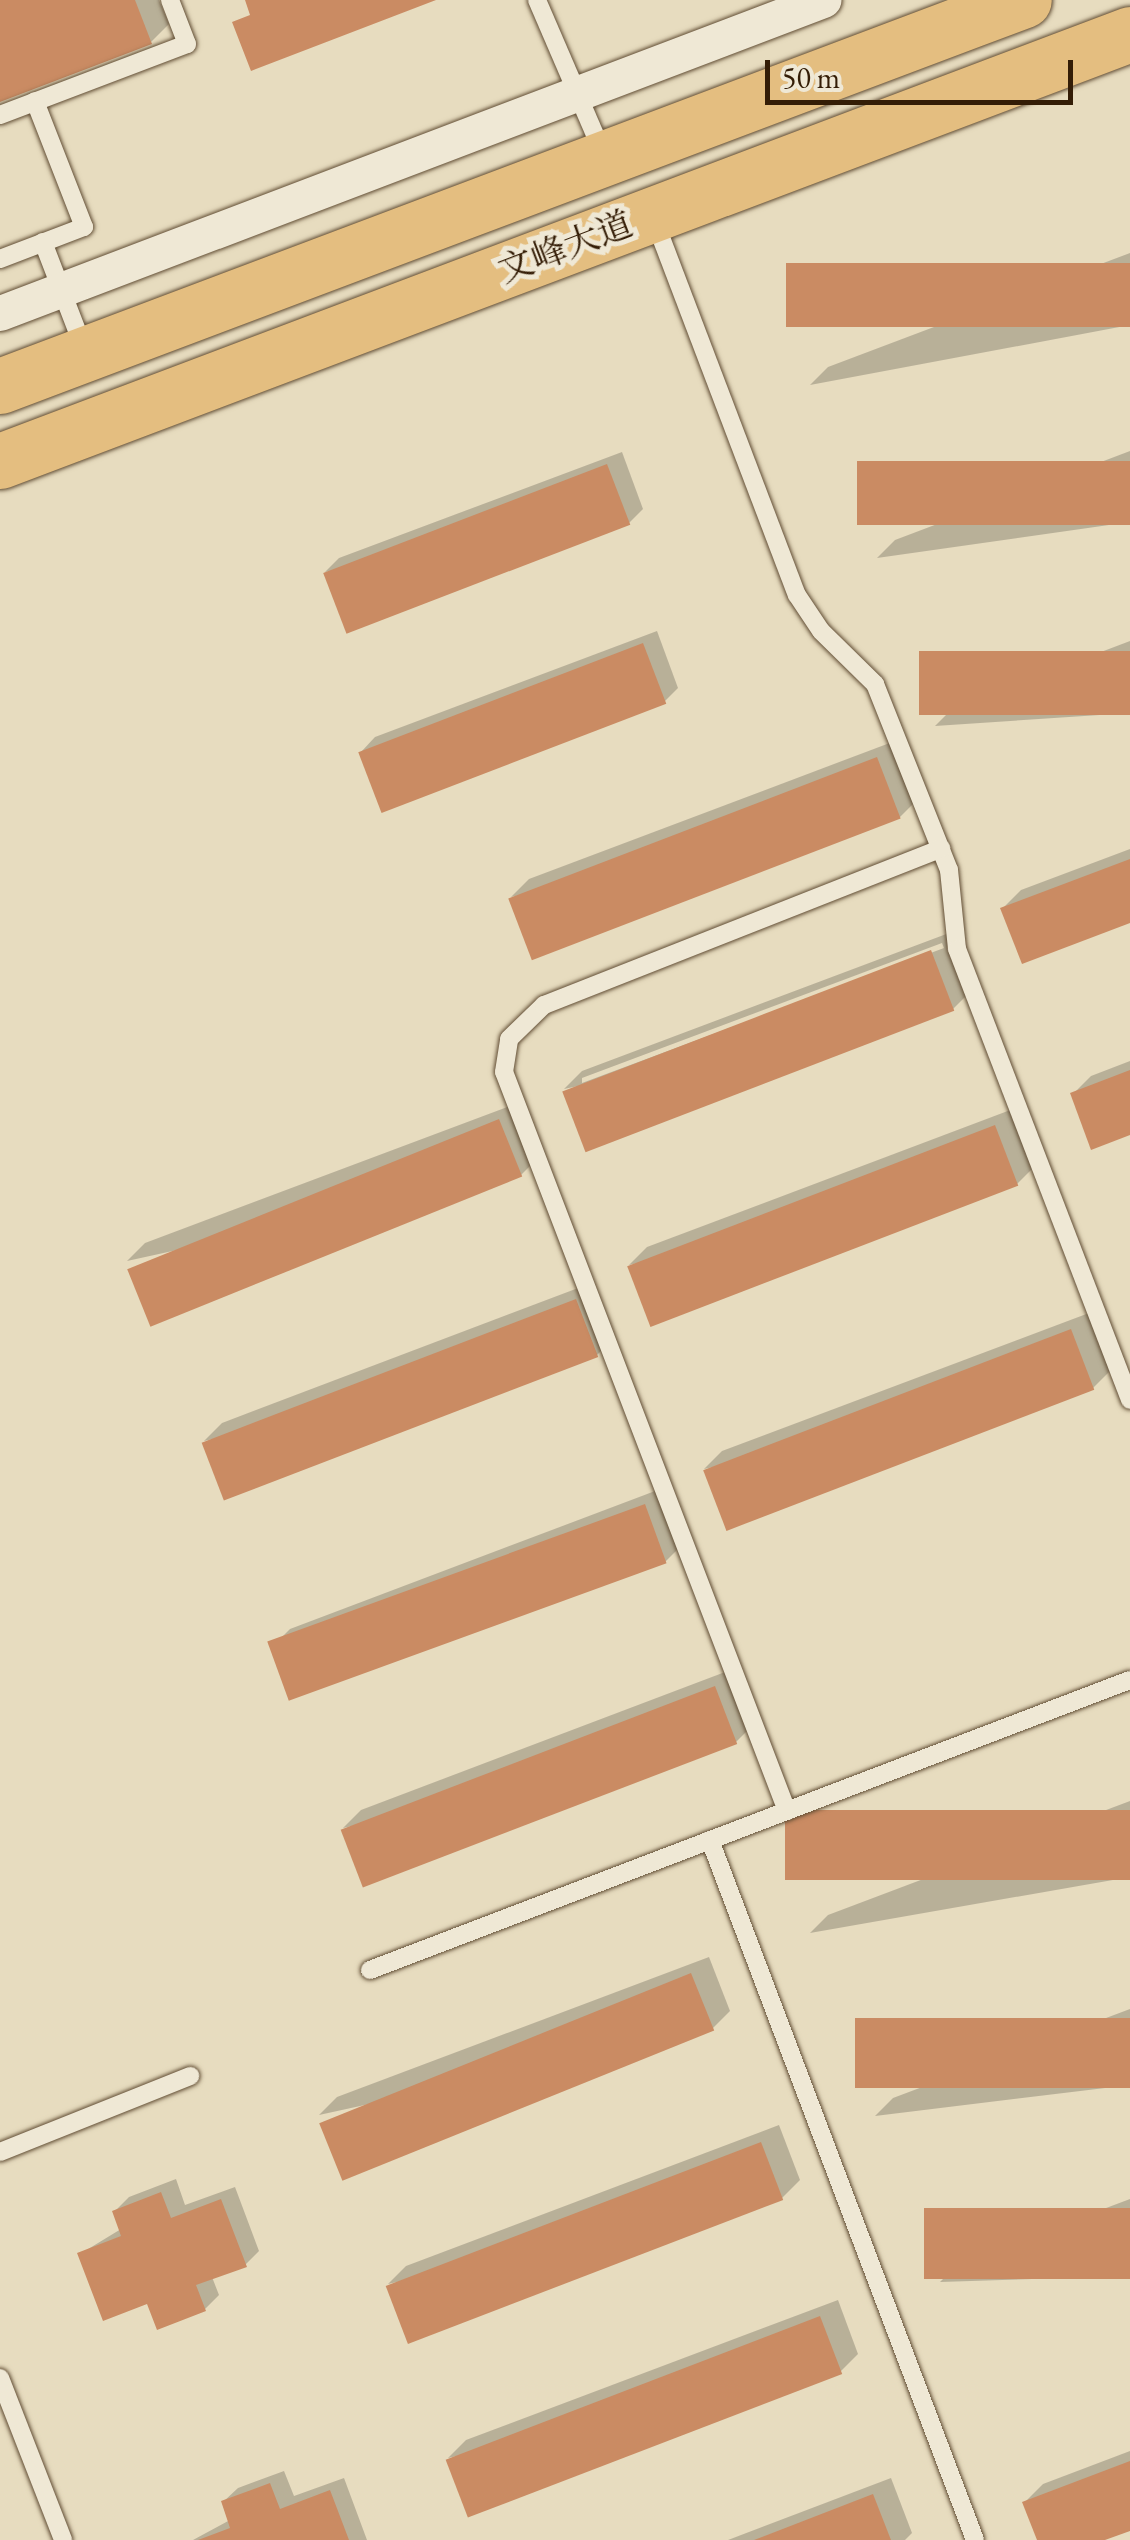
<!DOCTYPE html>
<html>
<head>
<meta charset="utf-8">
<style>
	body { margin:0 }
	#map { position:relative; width:1130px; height:2540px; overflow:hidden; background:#e7dcbf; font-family:"EB Garamond","Noto Serif SC",serif }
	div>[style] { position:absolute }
	.shadow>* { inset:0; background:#0003 }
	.building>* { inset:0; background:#ca8b63; transform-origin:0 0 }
	.roads { filter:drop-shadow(0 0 2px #614d34) drop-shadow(0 0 2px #614d34) }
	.service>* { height:18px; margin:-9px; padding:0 9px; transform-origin:9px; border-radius:9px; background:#efe8d5 }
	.minor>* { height:35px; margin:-17.5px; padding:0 17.5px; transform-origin:17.5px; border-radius:17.5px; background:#efe8d5 }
	.primary>* { height:55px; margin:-27.5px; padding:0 27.5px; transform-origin:27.5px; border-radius:27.5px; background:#e4be80 }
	span { translate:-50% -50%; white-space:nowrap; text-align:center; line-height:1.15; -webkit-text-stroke:10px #efe8d5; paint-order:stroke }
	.street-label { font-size:35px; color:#341d06 }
	.scale { position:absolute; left:765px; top:60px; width:308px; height:45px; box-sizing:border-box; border:5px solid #341d06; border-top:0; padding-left:12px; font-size:30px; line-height:35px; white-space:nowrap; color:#341d06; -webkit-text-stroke:8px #efe8d5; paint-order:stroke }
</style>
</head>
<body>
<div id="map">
	<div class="shadow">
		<i style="clip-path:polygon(0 0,159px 0,169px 24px,151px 42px,0 99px)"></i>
		<i style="clip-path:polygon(1130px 253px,1130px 325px,810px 385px,828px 367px)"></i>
		<i style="clip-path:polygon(1130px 451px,1130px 522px,877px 558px,895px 540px)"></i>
		<i style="clip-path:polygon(622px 452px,643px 509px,629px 523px,325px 572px,339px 558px)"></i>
		<i style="clip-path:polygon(657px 631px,678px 688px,664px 702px,361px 752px,375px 737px)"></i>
		<i style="clip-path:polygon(1130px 641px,1130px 713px,935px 726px,953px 708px)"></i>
		<i style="clip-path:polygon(895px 741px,918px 799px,900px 817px,511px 897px,529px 879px)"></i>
		<i style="clip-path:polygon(1130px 849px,1130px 921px,1003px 908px,1021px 890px)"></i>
		<i style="clip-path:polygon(evenodd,949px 933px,971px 991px,953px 1009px,564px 1089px,582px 1071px,949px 933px,942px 943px,944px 948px,582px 1083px,582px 1078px,942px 943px)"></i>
		<i style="clip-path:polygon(1130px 1061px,1130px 1133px,1073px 1094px,1091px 1076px)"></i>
		<i style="clip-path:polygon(518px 1103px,539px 1157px,521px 1175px,127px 1261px,145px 1243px)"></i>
		<i style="clip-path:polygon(1013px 1109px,1035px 1166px,1017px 1184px,629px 1265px,647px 1247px)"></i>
		<i style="clip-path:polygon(594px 1282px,615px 1337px,597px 1355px,204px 1441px,222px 1423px)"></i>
		<i style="clip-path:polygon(1089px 1313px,1111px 1370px,1093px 1388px,704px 1469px,722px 1451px)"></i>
		<i style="clip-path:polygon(663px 1488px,684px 1543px,666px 1561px,272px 1647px,290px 1629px)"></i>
		<i style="clip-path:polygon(733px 1669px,754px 1724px,736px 1742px,343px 1828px,361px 1810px)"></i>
		<i style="clip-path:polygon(1130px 1801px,1130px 1877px,810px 1933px,828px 1915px)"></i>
		<i style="clip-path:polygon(709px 1957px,730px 2011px,712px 2029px,319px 2115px,337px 2097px)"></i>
		<i style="clip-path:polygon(1130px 2009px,1130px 2085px,875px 2116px,893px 2098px)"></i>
		<i style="clip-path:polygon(779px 2125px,800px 2180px,782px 2198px,388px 2284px,406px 2266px)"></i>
		<i style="clip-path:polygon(176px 2179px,185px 2205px,235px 2187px,259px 2251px,245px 2265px,212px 2277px,219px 2295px,205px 2309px,148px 2301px,80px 2254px,121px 2229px,115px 2211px,129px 2197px)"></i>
		<i style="clip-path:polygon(1130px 2199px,1130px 2276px,940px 2282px,958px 2264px)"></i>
		<i style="clip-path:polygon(838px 2300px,858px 2354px,840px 2372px,448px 2458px,466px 2440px)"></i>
		<i style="clip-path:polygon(1130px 2451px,1130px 2528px,1098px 2540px,1039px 2540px,1025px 2502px,1043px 2484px)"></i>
		<i style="clip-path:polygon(284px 2471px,294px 2496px,344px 2478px,367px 2540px,193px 2540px,230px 2520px,223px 2502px,238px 2488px)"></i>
		<i style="clip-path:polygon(891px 2478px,912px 2533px,905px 2540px,728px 2540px)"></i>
	</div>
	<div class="building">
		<i style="clip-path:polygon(0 0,135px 0,152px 44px,0 102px)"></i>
		<i style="clip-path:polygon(245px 0,436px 0,251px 71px,232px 22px,250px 15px)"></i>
		<i style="left:1130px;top:263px;width:64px;height:344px;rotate:90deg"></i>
		<i style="left:1130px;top:461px;width:64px;height:273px;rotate:90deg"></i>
		<i style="left:607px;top:464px;width:65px;height:304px;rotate:69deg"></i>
		<i style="left:643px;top:643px;width:65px;height:305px;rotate:69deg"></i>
		<i style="left:1130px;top:651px;width:64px;height:211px;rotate:90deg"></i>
		<i style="left:877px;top:757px;width:66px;height:395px;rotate:69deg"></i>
		<i style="clip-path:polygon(1130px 859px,1130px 923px,1022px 964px,1000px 908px)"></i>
		<i style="left:931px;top:950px;width:65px;height:395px;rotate:69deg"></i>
		<i style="clip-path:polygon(1130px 1070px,1130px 1135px,1091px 1150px,1070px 1093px)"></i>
		<i style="left:499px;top:1119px;width:62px;height:401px;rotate:68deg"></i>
		<i style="left:995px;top:1125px;width:65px;height:394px;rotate:69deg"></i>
		<i style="left:576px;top:1299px;width:62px;height:401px;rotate:69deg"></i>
		<i style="left:1071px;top:1329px;width:65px;height:394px;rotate:69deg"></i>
		<i style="left:645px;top:1504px;width:63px;height:402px;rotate:70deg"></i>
		<i style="left:715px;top:1686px;width:62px;height:401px;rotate:69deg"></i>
		<i style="left:1130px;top:1810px;width:70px;height:345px;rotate:90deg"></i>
		<i style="left:691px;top:1973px;width:62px;height:401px;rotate:68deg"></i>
		<i style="left:1130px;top:2018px;width:70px;height:275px;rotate:90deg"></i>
		<i style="left:761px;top:2142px;width:62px;height:402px;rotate:69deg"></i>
		<i style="clip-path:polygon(161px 2192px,171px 2218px,221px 2199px,247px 2267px,196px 2285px,206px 2311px,157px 2330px,147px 2304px,103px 2321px,77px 2253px,121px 2236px,112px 2211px)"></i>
		<i style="left:1130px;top:2208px;width:71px;height:206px;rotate:90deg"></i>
		<i style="left:820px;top:2316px;width:62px;height:401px;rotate:69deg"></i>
		<i style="clip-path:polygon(1130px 2461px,1130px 2531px,1105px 2540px,1037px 2540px,1022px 2502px)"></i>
		<i style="clip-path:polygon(270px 2483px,280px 2509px,330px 2490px,349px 2540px,198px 2540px,230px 2528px,221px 2501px)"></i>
		<i style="clip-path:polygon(873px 2494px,891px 2540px,754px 2540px)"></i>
	</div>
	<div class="roads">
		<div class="service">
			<i style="left:537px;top:0;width:167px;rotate:66.7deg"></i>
			<i style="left:0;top:115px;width:200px;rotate:-20.8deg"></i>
			<i style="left:187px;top:44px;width:47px;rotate:-111.1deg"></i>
			<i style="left:654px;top:219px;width:402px;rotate:69.2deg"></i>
			<i style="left:797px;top:595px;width:43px;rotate:56.3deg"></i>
			<i style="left:821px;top:631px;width:76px;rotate:44.5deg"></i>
			<i style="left:875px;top:684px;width:200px;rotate:68.3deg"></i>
			<i style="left:949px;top:870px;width:79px;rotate:84.2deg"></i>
			<i style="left:957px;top:949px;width:483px;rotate:69deg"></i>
			<i style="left:43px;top:242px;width:115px;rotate:69deg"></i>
			<i style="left:0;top:259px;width:90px;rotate:-20.9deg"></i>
			<i style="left:84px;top:227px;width:135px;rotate:-111.3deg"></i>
			<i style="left:787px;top:1811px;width:791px;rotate:-110.95deg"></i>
			<i style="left:504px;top:1072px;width:33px;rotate:-81deg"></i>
			<i style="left:509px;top:1039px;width:49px;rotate:-44.2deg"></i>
			<i style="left:544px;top:1005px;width:427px;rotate:-21.5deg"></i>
			<i style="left:710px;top:1840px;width:748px;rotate:69.26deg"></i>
			<i style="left:370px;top:1970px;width:813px;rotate:-20.89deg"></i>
			<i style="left:0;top:2152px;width:205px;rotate:-21.8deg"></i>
			<i style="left:0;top:2378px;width:174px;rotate:68.7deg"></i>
		</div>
		<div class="minor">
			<i style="left:0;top:313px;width:881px;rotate:-20.82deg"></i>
		</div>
		<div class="primary">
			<i style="left:0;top:386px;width:1094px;rotate:-20.65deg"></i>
			<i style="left:0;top:461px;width:1208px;rotate:-20.7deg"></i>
		</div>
	</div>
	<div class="street-label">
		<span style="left:565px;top:247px;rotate:-21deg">文峰大道</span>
	</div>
	<div class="scale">50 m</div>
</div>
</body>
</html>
